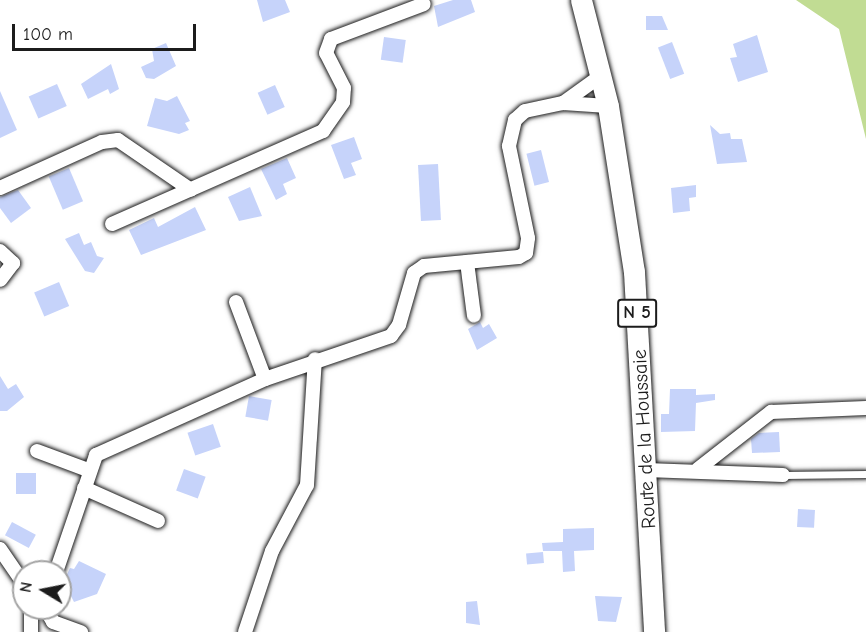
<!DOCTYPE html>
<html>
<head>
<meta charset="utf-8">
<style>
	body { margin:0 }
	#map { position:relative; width:866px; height:632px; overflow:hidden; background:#fff; font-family:"Comic Neue",sans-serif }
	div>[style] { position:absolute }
	.green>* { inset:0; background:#c1dc93 }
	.building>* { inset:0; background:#c6d3fa; transform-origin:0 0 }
	.roads { filter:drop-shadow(0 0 2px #1c1c1c) drop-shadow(0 0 2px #1c1c1c) }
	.lane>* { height:7px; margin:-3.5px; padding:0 3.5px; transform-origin:3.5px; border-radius:3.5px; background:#fff }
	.street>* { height:14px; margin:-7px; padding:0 7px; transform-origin:7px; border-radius:7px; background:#fff }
	.primary>* { height:21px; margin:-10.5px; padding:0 10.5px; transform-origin:10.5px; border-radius:10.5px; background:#fff }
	span { translate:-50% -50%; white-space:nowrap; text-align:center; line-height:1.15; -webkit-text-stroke:4.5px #fff; paint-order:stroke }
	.shield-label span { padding:2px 4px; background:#fff; border:2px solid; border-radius:4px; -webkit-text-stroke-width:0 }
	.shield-label { font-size:18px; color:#1c1c1c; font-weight:700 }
	.street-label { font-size:20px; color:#1c1c1c }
	.north { position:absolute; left:12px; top:560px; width:60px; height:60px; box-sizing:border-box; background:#fff; border:2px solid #a4a4a4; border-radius:50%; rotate:280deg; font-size:16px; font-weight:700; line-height:24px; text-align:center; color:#1c1c1c }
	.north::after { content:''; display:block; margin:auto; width:21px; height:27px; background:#1c1c1c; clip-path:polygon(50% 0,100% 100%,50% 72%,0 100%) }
	.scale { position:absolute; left:12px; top:24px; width:184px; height:27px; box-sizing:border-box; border:3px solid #1c1c1c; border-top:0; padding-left:8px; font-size:18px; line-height:21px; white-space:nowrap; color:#1c1c1c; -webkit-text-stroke:4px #fff; paint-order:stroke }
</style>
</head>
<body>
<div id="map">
	<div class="green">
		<i style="clip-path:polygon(796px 0,866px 0,866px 139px,839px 29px)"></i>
	</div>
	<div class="building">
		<i style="clip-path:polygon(257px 0,285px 0,290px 12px,263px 22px)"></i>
		<i style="clip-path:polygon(453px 0,471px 0,475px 12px,438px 27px,434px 6px)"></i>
		<i style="clip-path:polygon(646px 16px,662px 16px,668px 30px,646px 30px)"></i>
		<i style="clip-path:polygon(757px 35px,768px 72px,738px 82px,730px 58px,737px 57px,733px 44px)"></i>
		<i style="left:384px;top:37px;width:22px;height:23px;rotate:8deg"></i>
		<i style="left:672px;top:42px;width:34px;height:15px;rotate:69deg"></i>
		<i style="clip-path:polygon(166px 43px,176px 66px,154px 79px,146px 78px,141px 67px,154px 61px,152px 49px)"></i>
		<i style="clip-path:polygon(111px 64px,119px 89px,110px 94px,108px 89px,88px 99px,81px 84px)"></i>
		<i style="left:57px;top:84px;width:24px;height:31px;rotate:66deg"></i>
		<i style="left:275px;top:85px;width:24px;height:19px;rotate:66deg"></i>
		<i style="clip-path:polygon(0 91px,17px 130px,0 138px)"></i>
		<i style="clip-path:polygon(177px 96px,190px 121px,185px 123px,189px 130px,179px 134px,147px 126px,155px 98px,167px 101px)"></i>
		<i style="clip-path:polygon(710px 125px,720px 134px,730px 133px,731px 139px,742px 139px,747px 162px,717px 164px)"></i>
		<i style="clip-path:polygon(354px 137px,362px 159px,351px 163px,356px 175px,344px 179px,331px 145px)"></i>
		<i style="left:541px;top:150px;width:33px;height:15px;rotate:76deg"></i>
		<i style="clip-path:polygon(287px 158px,296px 178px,283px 184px,287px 194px,276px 200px,261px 169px)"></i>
		<i style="left:438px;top:164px;width:56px;height:20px;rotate:87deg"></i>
		<i style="left:69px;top:168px;width:36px;height:22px;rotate:67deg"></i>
		<i style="clip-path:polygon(696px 185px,696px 197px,689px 198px,690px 211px,673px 213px,671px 188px)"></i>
		<i style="clip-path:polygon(250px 187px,262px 216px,239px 221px,228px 197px)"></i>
		<i style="clip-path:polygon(18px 190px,31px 208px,11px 223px,0 208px,0 197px)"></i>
		<i style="clip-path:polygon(195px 207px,206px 230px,141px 255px,129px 230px,154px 218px,158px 227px)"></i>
		<i style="clip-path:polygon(79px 233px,84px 245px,91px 242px,97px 256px,104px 258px,94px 273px,85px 271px,65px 239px)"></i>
		<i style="left:59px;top:282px;width:26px;height:27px;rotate:67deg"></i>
		<i style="clip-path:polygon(480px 322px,483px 328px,489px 324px,497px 338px,477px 350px,468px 329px)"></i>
		<i style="clip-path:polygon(0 376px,8px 389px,16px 384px,24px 397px,7px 411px,0 411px)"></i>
		<i style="clip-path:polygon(670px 389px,696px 389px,696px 395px,715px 394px,715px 400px,696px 403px,695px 431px,661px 432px,661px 414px,669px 414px)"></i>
		<i style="left:249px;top:396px;width:23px;height:21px;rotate:10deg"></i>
		<i style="left:213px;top:424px;width:24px;height:27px;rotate:71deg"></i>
		<i style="clip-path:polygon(779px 432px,780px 452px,752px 453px,751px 439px,759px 433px)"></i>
		<i style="left:184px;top:469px;width:23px;height:23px;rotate:20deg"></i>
		<i style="left:16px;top:473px;width:20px;height:21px"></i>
		<i style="left:798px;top:509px;width:17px;height:18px;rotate:3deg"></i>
		<i style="left:12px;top:522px;width:27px;height:15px;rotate:28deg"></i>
		<i style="clip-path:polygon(594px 528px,594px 550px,574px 551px,575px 571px,563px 572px,562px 551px,543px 551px,542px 543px,563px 542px,563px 529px)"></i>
		<i style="left:543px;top:552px;width:11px;height:17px;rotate:85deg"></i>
		<i style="clip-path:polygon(79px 561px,106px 574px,97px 594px,74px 602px,71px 596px,65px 598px,61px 587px,70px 568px,74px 569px)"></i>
		<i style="clip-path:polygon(595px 596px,622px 597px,616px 622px,598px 621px)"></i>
		<i style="clip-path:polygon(477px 601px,480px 625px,466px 623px,466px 602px)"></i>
	</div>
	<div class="roads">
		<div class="lane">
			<i style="left:783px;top:475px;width:83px;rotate:-0.7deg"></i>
		</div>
		<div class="street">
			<i style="left:563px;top:103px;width:48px;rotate:-35.7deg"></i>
			<i style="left:0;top:188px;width:112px;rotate:-24.3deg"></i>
			<i style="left:102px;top:142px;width:16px;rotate:-7deg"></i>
			<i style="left:118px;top:140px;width:88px;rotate:34.4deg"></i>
			<i style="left:112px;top:224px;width:231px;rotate:-23.8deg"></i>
			<i style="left:323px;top:131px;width:35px;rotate:-55deg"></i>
			<i style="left:343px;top:102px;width:14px;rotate:-86deg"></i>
			<i style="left:344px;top:88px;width:39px;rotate:-117deg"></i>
			<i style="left:326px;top:53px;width:15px;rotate:-70deg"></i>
			<i style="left:331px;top:39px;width:99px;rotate:-20.6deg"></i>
			<i style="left:0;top:251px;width:18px;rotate:43deg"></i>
			<i style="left:13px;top:263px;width:21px;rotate:127deg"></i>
			<i style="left:467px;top:262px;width:54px;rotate:82.6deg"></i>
			<i style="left:236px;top:302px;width:82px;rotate:69.4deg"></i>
			<i style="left:37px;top:451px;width:54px;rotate:20.4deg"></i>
			<i style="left:698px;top:469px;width:93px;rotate:-38deg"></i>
			<i style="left:771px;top:412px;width:95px;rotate:-2.4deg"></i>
			<i style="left:646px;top:470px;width:137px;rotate:2.1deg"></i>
			<i style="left:84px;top:488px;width:81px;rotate:24deg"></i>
			<i style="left:0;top:549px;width:42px;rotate:55.6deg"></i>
			<i style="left:56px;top:572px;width:124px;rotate:-71.1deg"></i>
			<i style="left:96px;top:455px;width:185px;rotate:-24.2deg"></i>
			<i style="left:265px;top:379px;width:133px;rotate:-18.8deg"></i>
			<i style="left:391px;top:336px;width:14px;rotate:-54deg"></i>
			<i style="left:399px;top:325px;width:54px;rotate:-73.9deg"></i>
			<i style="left:414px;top:273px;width:12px;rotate:-35deg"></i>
			<i style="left:424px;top:266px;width:95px;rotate:-5.4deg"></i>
			<i style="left:519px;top:257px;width:8px;rotate:-30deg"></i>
			<i style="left:526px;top:253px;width:15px;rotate:-82deg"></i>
			<i style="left:528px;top:238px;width:94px;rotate:-101.7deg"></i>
			<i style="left:509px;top:146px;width:27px;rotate:-77deg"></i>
			<i style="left:515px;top:120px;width:13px;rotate:-42deg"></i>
			<i style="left:525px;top:111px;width:39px;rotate:-12deg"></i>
			<i style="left:563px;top:103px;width:45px;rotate:3.8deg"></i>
			<i style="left:45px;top:608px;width:16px;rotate:60deg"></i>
			<i style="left:53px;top:622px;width:30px;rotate:20deg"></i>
			<i style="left:31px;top:632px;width:24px;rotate:-90deg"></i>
			<i style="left:245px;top:632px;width:85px;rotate:-71.6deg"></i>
			<i style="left:272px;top:551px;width:75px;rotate:-62.1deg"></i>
			<i style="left:307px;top:485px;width:126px;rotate:-86.4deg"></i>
		</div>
		<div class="primary">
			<i style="left:581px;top:0;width:109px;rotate:75.7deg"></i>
			<i style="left:608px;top:106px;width:168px;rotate:81.1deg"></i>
			<i style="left:634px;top:272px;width:361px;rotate:86.8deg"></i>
		</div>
	</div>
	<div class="shield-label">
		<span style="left:637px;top:313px">N 5</span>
	</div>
	<div class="street-label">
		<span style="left:644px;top:439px;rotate:-93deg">Route de la Houssaie</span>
	</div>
	<div class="north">N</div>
	<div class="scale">100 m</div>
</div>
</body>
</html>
